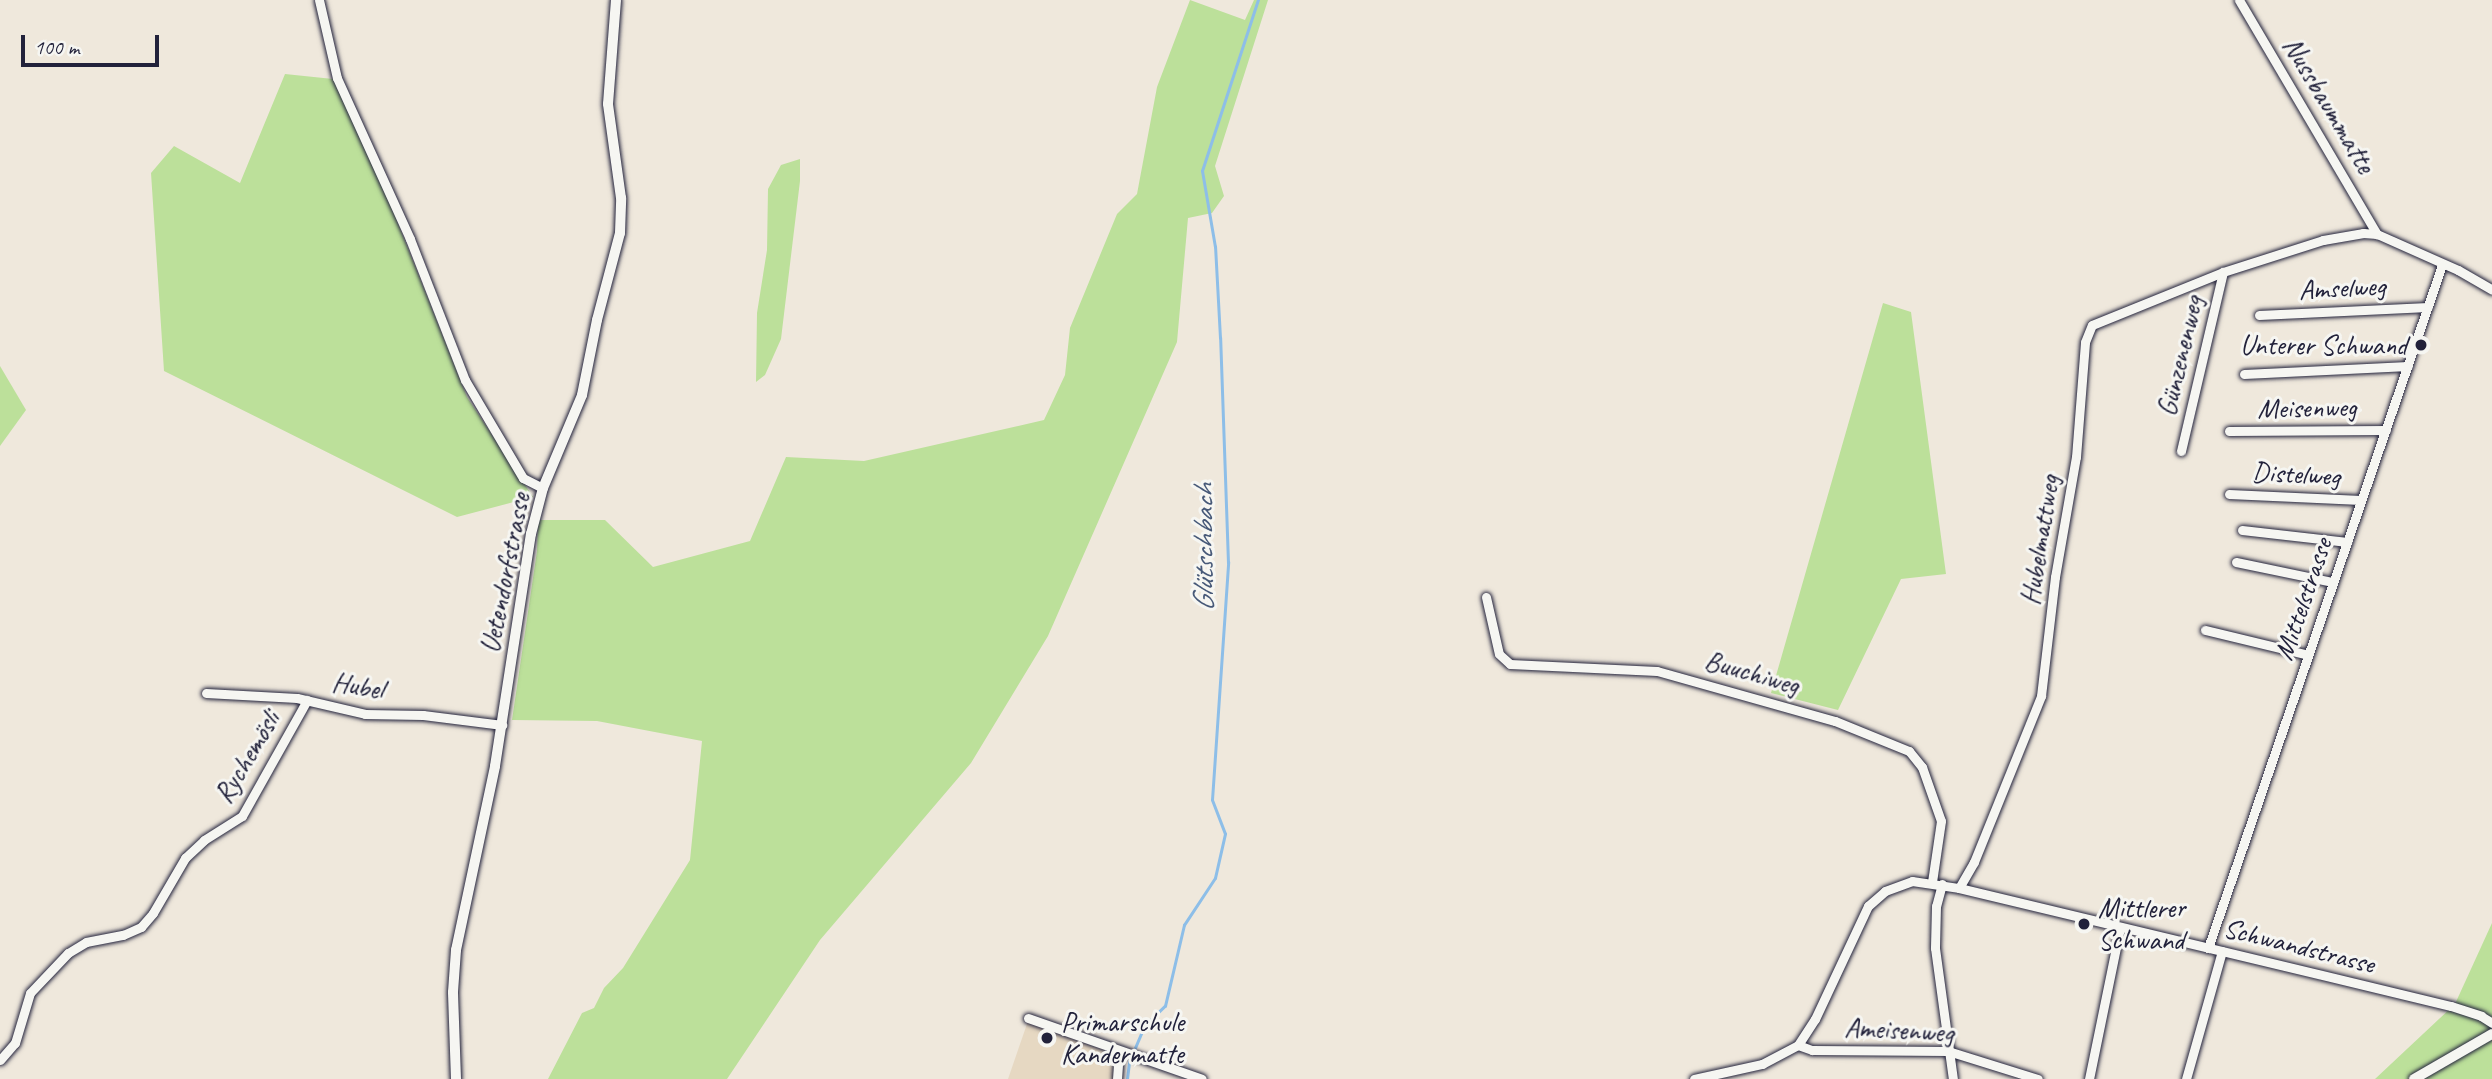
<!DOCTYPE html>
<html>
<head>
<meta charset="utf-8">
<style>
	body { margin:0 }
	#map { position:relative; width:2492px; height:1079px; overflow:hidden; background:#efe8dc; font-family:Caveat,sans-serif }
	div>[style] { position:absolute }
	.built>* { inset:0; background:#e6d8c2 }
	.green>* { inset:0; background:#bce09a }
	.stream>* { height:2.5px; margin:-1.25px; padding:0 1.25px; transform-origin:1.25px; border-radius:1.25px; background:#8dbee8 }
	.roads { filter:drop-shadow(0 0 2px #22223b) drop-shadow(0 0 2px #22223b) }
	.minor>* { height:9px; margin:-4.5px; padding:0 4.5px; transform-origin:4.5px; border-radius:4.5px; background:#f6f6f2 }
	.tertiary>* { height:10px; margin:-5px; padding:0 5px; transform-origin:5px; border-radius:5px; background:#f6f6f2 }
	.dots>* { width:19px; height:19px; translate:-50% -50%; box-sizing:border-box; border:4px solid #f6f6f2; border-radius:50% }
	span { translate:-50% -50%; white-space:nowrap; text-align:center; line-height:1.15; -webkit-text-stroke:6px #f6f6f2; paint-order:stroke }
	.street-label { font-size:28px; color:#22223b }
	.poi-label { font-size:28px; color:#22223b }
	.right { translate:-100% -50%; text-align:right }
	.left { translate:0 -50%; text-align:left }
	.water-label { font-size:30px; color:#475978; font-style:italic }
	.scale { position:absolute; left:21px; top:35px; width:138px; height:32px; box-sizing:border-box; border:4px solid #22223b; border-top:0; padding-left:9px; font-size:21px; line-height:24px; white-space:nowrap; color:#22223b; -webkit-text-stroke:5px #f6f6f2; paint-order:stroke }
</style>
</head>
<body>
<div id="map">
	<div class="built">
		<i style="clip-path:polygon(1028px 1021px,1116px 1055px,1114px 1079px,1008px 1079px)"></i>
	</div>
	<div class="green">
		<i style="clip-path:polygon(1190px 0,1245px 20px,1254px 0,1268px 0,1215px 166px,1224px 196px,1212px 213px,1188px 218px,1177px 342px,1048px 636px,971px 763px,820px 940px,727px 1079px,548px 1079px,582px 1013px,594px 1008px,604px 988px,623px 968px,690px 860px,702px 741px,597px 721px,512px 720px,537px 551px,538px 520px,605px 520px,653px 567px,750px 541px,786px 457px,864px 461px,1044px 420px,1065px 375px,1070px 328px,1117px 214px,1137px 194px,1157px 87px)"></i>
		<i style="clip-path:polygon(285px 74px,333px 79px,393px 211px,467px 397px,533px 497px,457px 517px,164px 371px,151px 173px,174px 146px,240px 183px)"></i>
		<i style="clip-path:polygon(800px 159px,800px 181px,781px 339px,765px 375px,756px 382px,757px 313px,767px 250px,768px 189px,781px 165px)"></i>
		<i style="clip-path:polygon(1883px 303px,1911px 312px,1946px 574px,1901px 579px,1838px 710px,1771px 693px)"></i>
		<i style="clip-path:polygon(0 366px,26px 410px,0 446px)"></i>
		<i style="clip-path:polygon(2492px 923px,2492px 1079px,2375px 1079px,2455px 1004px)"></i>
	</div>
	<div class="stream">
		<i style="left:1127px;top:1079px;width:17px;rotate:-83deg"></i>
		<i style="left:1129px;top:1062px;width:39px;rotate:-67deg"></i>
		<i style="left:1144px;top:1026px;width:29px;rotate:-44deg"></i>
		<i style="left:1165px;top:1006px;width:83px;rotate:-76.8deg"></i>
		<i style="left:1184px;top:925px;width:56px;rotate:-56.6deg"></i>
		<i style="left:1215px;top:878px;width:45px;rotate:-77.2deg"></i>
		<i style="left:1225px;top:834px;width:36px;rotate:-111deg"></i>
		<i style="left:1212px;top:800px;width:238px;rotate:-86.1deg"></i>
		<i style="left:1228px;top:563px;width:225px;rotate:-92deg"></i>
		<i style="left:1220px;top:338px;width:91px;rotate:-93.1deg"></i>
		<i style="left:1215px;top:247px;width:77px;rotate:-99.7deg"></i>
		<i style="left:1202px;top:171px;width:180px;rotate:-71.9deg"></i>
	</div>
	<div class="roads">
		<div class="minor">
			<i style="left:319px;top:0;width:80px;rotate:77deg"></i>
			<i style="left:337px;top:78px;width:177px;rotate:65.6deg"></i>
			<i style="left:410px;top:239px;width:151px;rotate:68.7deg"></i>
			<i style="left:465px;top:380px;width:114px;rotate:59.4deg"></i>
			<i style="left:523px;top:478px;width:22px;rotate:27deg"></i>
			<i style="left:2239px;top:0;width:272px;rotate:59.5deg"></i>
			<i style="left:2259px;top:315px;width:169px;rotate:-2.7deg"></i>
			<i style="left:2244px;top:374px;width:164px;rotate:-2.8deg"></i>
			<i style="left:2229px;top:431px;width:157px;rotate:-0.4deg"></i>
			<i style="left:2181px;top:451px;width:184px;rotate:-76.8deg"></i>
			<i style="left:2229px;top:494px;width:132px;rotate:2.6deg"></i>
			<i style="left:2242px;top:530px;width:106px;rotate:6.5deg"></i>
			<i style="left:2236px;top:562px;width:99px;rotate:11.7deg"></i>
			<i style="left:1486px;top:597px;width:58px;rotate:77.2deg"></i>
			<i style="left:1499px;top:654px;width:15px;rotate:42deg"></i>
			<i style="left:1510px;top:664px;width:147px;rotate:2.7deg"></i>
			<i style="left:1657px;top:671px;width:185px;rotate:15.7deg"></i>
			<i style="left:1835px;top:721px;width:80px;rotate:22.1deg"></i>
			<i style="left:1909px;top:751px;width:21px;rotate:51deg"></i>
			<i style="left:1922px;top:767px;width:57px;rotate:70.6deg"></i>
			<i style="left:1941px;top:821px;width:62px;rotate:98.4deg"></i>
			<i style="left:2205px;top:630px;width:106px;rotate:13.6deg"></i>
			<i style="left:206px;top:693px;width:91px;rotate:3.1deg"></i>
			<i style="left:297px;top:698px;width:70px;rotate:13.2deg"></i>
			<i style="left:365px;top:714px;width:58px;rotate:1deg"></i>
			<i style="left:423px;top:715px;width:80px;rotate:7.2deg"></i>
			<i style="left:1942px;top:884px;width:23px;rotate:105deg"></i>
			<i style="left:1936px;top:906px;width:42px;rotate:91.4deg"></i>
			<i style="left:1935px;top:948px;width:132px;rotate:82.2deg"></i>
			<i style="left:1959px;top:888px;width:30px;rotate:-60deg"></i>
			<i style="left:1974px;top:862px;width:179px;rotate:-68deg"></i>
			<i style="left:2041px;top:696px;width:120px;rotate:-83.3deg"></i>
			<i style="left:2055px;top:577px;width:122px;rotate:-80.1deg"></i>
			<i style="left:2076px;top:457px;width:115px;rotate:-85.5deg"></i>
			<i style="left:2085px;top:342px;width:18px;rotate:-68deg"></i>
			<i style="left:2092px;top:325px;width:141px;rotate:-22deg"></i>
			<i style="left:2223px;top:272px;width:105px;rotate:-17.7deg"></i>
			<i style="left:2323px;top:240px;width:41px;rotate:-9.9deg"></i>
			<i style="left:2363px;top:233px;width:14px;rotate:4deg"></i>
			<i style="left:2377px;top:234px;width:89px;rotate:24deg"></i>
			<i style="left:2458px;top:270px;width:39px;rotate:30deg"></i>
			<i style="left:2208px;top:948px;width:722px;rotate:-71.09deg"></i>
			<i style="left:1028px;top:1018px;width:184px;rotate:19.3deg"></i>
			<i style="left:1798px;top:1045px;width:15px;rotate:20deg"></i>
			<i style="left:1812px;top:1050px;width:136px;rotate:0.4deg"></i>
			<i style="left:1948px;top:1051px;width:94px;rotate:17.3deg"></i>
			<i style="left:0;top:1060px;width:23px;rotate:-49deg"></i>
			<i style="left:15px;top:1043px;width:52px;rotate:-73.3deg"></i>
			<i style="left:30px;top:993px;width:55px;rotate:-46.5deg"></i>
			<i style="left:68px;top:953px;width:21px;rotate:-31deg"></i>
			<i style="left:86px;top:942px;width:38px;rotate:-11deg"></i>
			<i style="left:123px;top:935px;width:20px;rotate:-24deg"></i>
			<i style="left:141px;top:927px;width:18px;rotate:-49deg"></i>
			<i style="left:153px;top:913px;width:64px;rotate:-59.8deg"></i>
			<i style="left:185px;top:858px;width:26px;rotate:-43deg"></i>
			<i style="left:204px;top:840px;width:45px;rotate:-32.3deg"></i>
			<i style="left:242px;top:816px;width:133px;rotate:-60.7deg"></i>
			<i style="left:1117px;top:1079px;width:28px;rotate:-86deg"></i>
			<i style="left:1694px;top:1079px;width:70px;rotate:-12.4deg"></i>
			<i style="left:1762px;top:1064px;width:41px;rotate:-27.8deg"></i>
			<i style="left:1798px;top:1045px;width:31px;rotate:-57deg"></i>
			<i style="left:1815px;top:1019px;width:125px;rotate:-64.9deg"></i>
			<i style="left:1868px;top:906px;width:23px;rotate:-41deg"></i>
			<i style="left:1885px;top:891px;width:29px;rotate:-20deg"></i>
			<i style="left:1912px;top:881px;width:48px;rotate:8.5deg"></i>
			<i style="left:1959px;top:888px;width:506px;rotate:13.49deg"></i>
			<i style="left:2451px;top:1006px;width:32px;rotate:18deg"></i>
			<i style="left:2481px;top:1016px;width:13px;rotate:32deg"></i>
			<i style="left:2089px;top:1079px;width:154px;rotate:-78.4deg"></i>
			<i style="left:2186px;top:1079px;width:133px;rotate:-74.3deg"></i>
		</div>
		<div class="tertiary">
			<i style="left:456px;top:1079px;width:87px;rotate:-92deg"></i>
			<i style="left:453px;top:992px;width:42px;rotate:-85.9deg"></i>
			<i style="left:456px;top:950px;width:188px;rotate:-78deg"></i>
			<i style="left:495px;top:766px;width:235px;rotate:-81.2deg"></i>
			<i style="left:531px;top:534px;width:48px;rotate:-75.4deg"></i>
			<i style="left:543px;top:488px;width:101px;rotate:-67.2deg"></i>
			<i style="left:582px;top:395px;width:76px;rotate:-78.7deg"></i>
			<i style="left:597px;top:320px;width:90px;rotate:-75.2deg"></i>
			<i style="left:620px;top:233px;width:35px;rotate:-88deg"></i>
			<i style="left:621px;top:198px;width:95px;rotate:-97.9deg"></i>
			<i style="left:608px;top:104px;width:104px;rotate:-85.6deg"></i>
			<i style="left:2414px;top:1079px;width:90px;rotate:-30deg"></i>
		</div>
	</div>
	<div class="dots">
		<i style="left:2421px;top:345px;background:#22223b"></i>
		<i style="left:2084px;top:924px;background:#22223b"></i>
		<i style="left:1047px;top:1038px;background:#22223b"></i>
	</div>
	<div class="street-label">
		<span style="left:2329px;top:105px;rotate:59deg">Nussbaummatte</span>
		<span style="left:2342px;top:288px;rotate:-3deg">Amselweg</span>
		<span style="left:2180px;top:356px;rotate:-77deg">Günzenenweg</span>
		<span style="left:2307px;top:408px;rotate:-1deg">Meisenweg</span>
		<span style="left:2296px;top:474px;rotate:3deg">Distelweg</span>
		<span style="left:2040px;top:540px;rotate:-81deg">Hubelmattweg</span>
		<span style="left:505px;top:573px;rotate:-79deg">Uetendorfstrasse</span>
		<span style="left:2303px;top:599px;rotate:-71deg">Mittelstrasse</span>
		<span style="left:1752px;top:673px;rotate:16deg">Buuchiweg</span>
		<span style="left:358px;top:686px;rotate:9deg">Hubel</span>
		<span style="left:247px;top:757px;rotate:-59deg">Rychemösli</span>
		<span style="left:2299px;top:946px;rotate:14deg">Schwandstrasse</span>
		<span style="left:1899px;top:1030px;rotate:3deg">Ameisenweg</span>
	</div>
	<div class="poi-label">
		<span class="right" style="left:2407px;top:345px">Unterer Schwand</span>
		<span class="left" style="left:2098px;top:924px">Mittlerer<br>Schwand</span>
		<span class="left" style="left:1061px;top:1038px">Primarschule<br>Kandermatte</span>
	</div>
	<div class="water-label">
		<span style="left:1203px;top:548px;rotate:-90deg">Glütschbach</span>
	</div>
	<div class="scale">100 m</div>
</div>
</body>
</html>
